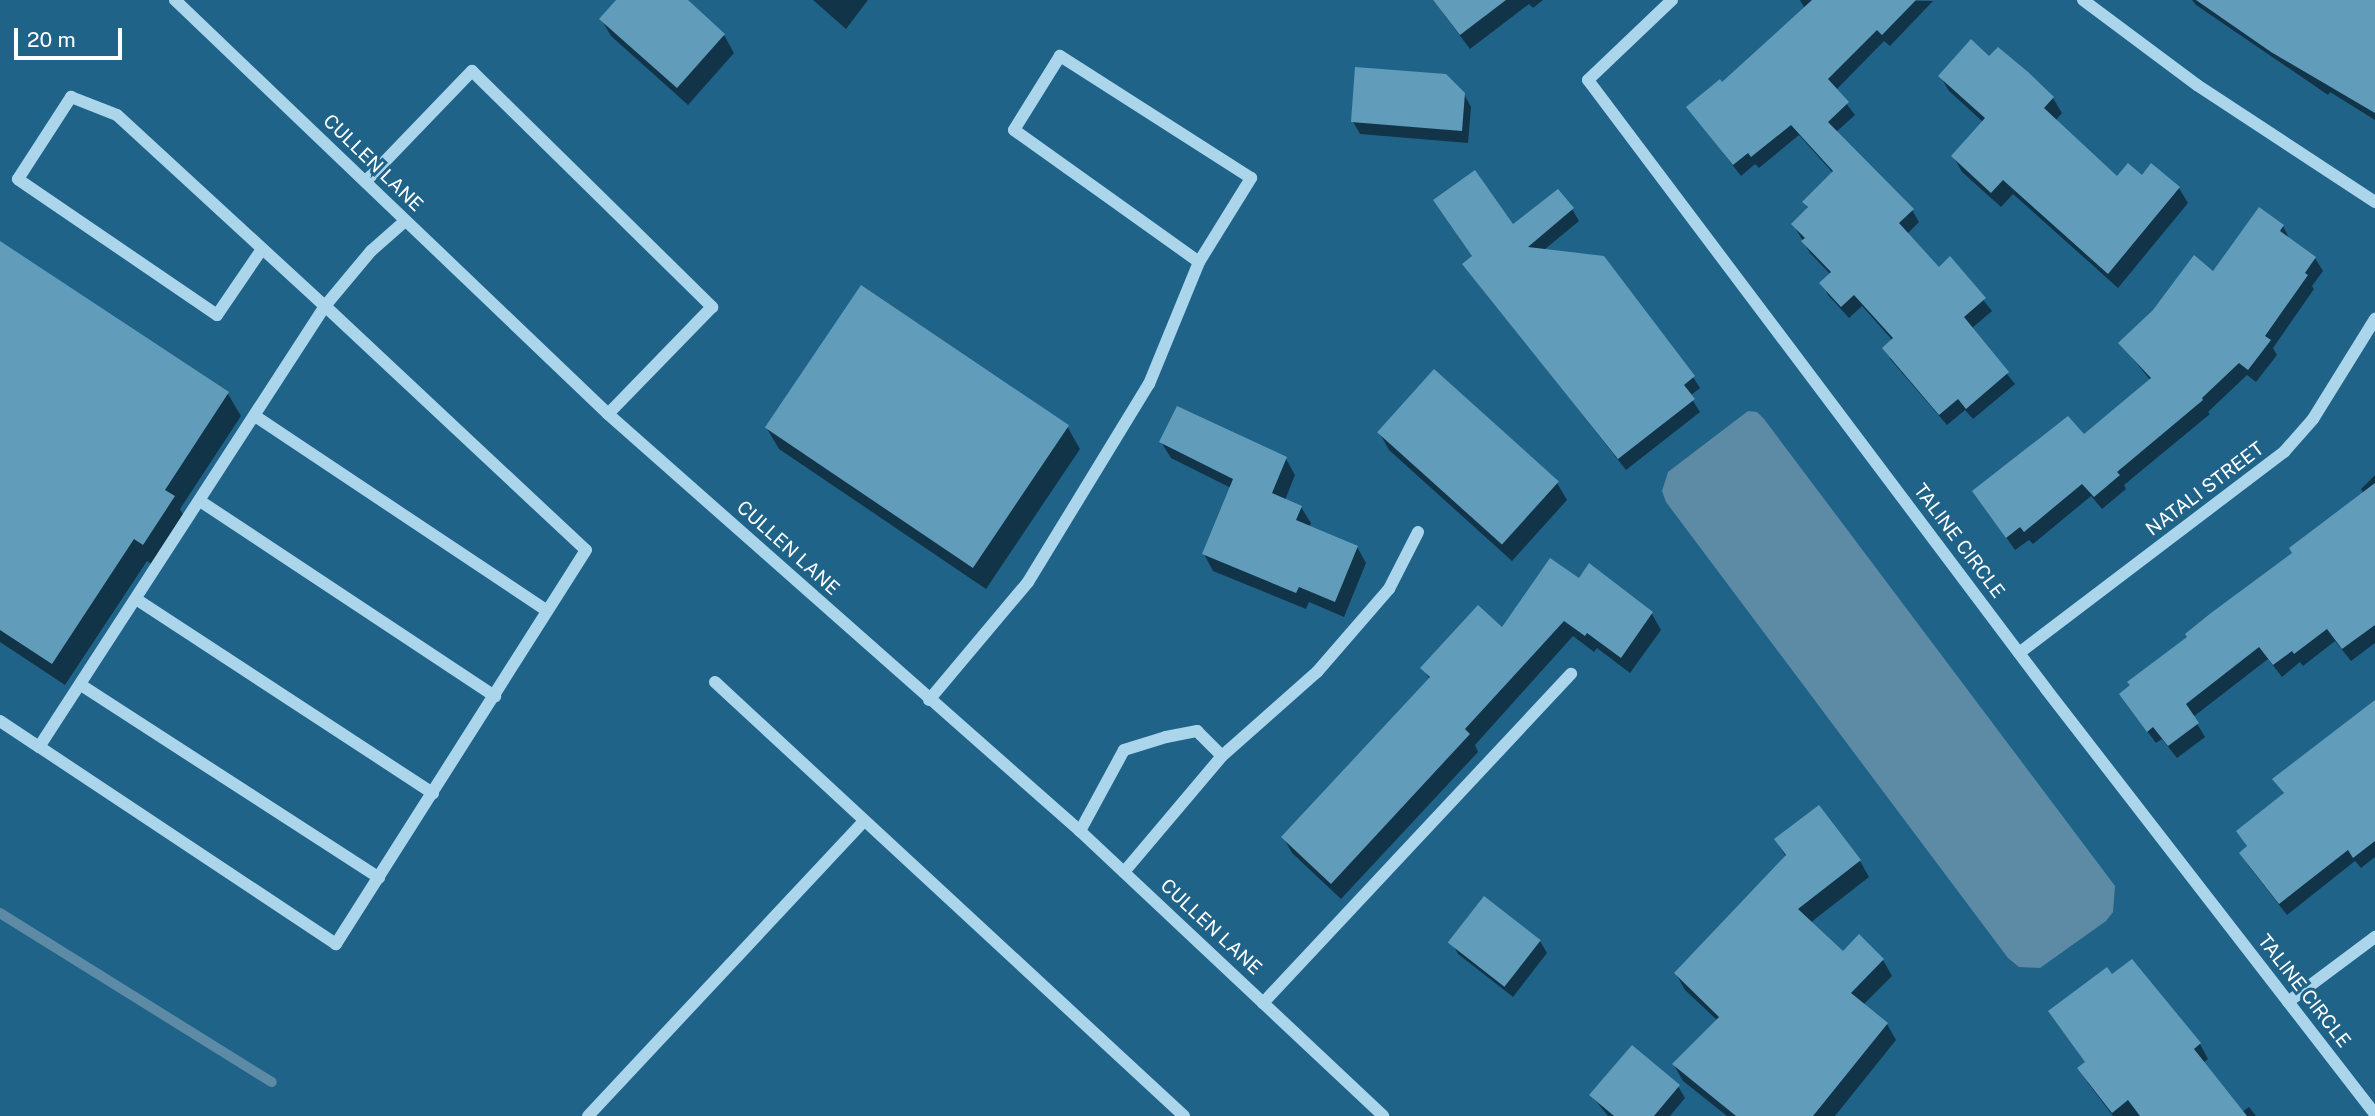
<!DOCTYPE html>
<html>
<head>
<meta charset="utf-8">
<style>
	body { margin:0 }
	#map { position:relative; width:2375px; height:1116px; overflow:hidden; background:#206389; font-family:"Public Sans",sans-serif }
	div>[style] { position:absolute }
	.water>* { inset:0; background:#5d8ba5 }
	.shadow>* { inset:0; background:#0007 }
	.stream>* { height:10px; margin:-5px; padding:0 5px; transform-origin:5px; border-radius:5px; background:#5d8ba5 }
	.building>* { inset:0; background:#619cbb; transform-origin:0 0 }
	.minor>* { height:12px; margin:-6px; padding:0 6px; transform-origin:6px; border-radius:6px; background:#abd5eb }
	span { translate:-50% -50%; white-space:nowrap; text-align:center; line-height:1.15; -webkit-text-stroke:6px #206389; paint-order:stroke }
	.street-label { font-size:19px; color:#fff }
	.scale { position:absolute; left:14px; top:28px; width:108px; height:32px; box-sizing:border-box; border:4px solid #fff; border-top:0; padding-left:9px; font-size:21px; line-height:24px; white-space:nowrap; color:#fff; -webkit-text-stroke:5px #206389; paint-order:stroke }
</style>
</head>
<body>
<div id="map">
	<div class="water">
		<i style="clip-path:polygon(1748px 411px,1757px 412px,1764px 419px,2115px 886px,2113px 912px,2106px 921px,2040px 968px,2019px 967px,2008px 958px,1666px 502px,1662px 491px,1668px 472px)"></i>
	</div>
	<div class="shadow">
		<i style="clip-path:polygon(618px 0,685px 0,724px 35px,734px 53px,688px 105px,611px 36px,601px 19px)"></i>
		<i style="clip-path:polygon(813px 0,868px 0,846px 29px)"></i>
		<i style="clip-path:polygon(1433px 0,1543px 0,1533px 8px,1529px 4px,1470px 49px)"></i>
		<i style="clip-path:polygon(1800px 0,1933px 1px,1890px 46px,1884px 41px,1836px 90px,1855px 115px,1835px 133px,1912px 210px,1919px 222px,1907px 234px,1938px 269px,1950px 259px,1992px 311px,1971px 329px,2015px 384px,1973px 419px,1965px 410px,1947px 425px,1891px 360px,1885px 348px,1893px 341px,1862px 306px,1849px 318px,1828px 295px,1822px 283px,1831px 275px,1810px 253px,1793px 224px,1808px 209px,1804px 202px,1833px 173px,1799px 135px,1759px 168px,1755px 164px,1741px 176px,1688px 107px,1722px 85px,1805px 9px)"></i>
		<i style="clip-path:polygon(2192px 0,2375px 0,2375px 120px,2330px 92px,2328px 95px,2196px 5px)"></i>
		<i style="clip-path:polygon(1990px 58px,2053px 98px,2062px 113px,2055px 121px,2117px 178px,2179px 188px,2188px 203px,2118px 288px,2013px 194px,2001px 207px,1962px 172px,1953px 156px,1984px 123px,1949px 91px,1940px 76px)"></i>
		<i style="clip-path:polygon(1464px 94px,1471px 107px,1468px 143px,1360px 134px,1353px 122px)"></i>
		<i style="clip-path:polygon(1572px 209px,1579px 221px,1544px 250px,1693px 377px,1700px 388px,1690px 396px,1700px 412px,1626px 470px,1464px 264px,1513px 227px)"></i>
		<i style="clip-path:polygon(2283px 226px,2290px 240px,2315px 258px,2323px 271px,2312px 286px,2314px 289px,2273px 348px,2277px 355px,2256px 382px,2247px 375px,2208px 412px,2210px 414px,2124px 485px,2126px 489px,2102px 509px,2091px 496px,2033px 544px,2029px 540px,2015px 550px,1974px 491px,2084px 436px,2151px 381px,2120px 343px)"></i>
		<i style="clip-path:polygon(0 244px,228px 394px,241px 416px,180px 509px,186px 520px,156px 567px,147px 561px,65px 685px,0 642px)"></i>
		<i style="clip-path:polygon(1067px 426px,1080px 449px,986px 589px,779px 449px,766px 427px)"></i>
		<i style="clip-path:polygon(1379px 432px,1557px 483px,1567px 500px,1512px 561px,1389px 450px)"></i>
		<i style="clip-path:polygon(1161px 442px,1286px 459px,1295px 475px,1285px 500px,1301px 507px,1311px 523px,1309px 527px,1357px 547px,1366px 563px,1344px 617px,1309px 602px,1306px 609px,1213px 571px,1204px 554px,1231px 488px,1171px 458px)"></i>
		<i style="clip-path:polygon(2375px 475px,2375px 643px,2351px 661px,2335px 641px,2303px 666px,2300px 662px,2282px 677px,2268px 659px,2193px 717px,2205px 737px,2177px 758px,2162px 739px,2156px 743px,2129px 707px,2364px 494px,2361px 489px)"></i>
		<i style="clip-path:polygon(1579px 580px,1652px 614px,1661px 630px,1630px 673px,1597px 648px,1594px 652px,1573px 636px,1475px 745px,1478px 752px,1341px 899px,1292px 853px,1283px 837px,1430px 680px,1423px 668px,1502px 629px)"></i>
		<i style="clip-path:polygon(2375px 725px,2375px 857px,2361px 868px,2355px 861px,2287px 915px,2248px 865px,2241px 854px,2248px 848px,2238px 831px,2285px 795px,2275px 779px)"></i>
		<i style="clip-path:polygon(1776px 840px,1860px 861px,1869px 877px,1810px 923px,1843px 954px,1883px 960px,1892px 976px,1863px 1005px,1887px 1024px,1896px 1040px,1835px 1116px,1727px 1116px,1683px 1081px,1674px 1065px,1718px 1021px,1685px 990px,1676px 974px,1786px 857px)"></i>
		<i style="clip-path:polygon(1540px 941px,1547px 953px,1513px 997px,1458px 954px,1452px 943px)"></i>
		<i style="clip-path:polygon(2050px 1012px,2200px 1044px,2208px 1059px,2203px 1063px,2242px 1112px,2249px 1107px,2256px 1116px,2113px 1116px,2088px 1083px,2079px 1069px,2086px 1063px)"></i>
		<i style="clip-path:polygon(1678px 1086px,1685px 1098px,1670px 1116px,1608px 1116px,1591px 1095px)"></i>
	</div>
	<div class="stream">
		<i style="left:0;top:913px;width:320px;rotate:31.9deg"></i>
	</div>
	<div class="building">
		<i style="clip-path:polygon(616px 0,688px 0,725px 34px,677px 88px,599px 19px)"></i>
		<i style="clip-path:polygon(1433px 0,1506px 0,1460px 35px)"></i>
		<i style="clip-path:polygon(1812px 0,1916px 0,1882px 35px,1877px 30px,1828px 79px,1849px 102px,1828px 122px,1914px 209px,1899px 223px,1939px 267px,1950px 256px,1986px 298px,1964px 317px,2009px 372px,1966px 409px,1958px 399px,1939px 415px,1882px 348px,1893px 338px,1854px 295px,1841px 307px,1819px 283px,1831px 272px,1801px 241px,1805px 238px,1791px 224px,1808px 207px,1802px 202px,1833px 171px,1791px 125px,1751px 157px,1748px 153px,1733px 165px,1686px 107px,1720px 79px,1722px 82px)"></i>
		<i style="clip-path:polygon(2196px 0,2375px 0,2375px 113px,2271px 52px)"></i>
		<i style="clip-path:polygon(1971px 39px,1989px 56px,1998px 47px,2028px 72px,2054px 97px,2044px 108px,2117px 176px,2128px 163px,2142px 175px,2151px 163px,2180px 187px,2108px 274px,2003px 180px,1991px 193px,1951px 156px,1985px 118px,1938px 76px)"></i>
		<i style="clip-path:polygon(1355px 67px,1446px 74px,1465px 93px,1462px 131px,1351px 122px)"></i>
		<i style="clip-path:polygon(1475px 170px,1513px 224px,1558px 189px,1574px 208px,1528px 247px,1604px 256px,1695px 376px,1684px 385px,1695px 399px,1618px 459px,1462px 264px,1472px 256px,1433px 200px)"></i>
		<i style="clip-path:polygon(2259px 207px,2284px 225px,2280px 231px,2316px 257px,2305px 273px,2308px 275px,2265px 336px,2271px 340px,2248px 370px,2239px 363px,2202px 398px,2203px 400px,2117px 472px,2120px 475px,2094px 497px,2082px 484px,2024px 532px,2020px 527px,2006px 538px,1972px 491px,2068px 416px,2084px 434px,2151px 378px,2118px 343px,2153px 310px,2194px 255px,2213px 271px)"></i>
		<i style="clip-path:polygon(0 241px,229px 392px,165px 490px,175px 496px,143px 545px,134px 539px,52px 664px,0 630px)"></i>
		<i style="left:861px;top:285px;width:251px;height:172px;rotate:34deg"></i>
		<i style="left:1434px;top:369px;width:168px;height:85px;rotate:42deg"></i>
		<i style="clip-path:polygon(1177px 406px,1287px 457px,1272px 493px,1302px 506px,1296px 520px,1358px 546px,1335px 602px,1299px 587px,1296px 593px,1202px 554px,1233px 479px,1159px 442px)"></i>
		<i style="clip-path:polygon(2375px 483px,2375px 625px,2342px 649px,2327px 629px,2294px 654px,2292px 651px,2273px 665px,2259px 647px,2186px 704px,2199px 723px,2168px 746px,2153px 727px,2147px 732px,2119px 694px,2130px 685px,2127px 682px,2187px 637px,2185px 634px,2211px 613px,2292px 553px,2289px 548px)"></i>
		<i style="clip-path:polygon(1550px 558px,1579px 578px,1589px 563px,1653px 612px,1621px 658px,1587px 633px,1585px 636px,1564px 621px,1465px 729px,1470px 734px,1331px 884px,1281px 837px,1430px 677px,1420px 668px,1478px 605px,1502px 627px)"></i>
		<i style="clip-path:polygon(2375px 700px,2375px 841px,2353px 858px,2348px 850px,2279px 904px,2239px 853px,2247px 846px,2236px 831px,2284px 793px,2272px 779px)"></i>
		<i style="clip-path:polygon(1819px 805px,1861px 860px,1798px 909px,1843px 951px,1859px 934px,1884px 959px,1851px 993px,1888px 1023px,1813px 1116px,1736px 1116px,1672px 1064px,1719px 1017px,1674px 973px,1786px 855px,1774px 839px)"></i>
		<i style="left:1484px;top:896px;width:72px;height:59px;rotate:38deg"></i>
		<i style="clip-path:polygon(2132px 959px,2201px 1043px,2194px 1049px,2247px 1116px,2140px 1116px,2128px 1100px,2112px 1113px,2077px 1068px,2085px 1062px,2048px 1011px,2107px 967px,2112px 974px)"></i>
		<i style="clip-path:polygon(1632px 1045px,1680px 1085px,1654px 1116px,1614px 1116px,1589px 1095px)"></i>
	</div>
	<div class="minor">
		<i style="left:175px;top:0;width:599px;rotate:43.71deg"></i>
		<i style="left:608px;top:414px;width:630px;rotate:41.46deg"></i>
		<i style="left:1080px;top:831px;width:416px;rotate:43.2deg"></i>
		<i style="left:1672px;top:0;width:116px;rotate:136.4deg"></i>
		<i style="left:1588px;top:80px;width:762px;rotate:53.05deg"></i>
		<i style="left:2046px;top:689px;width:537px;rotate:52.26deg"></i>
		<i style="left:2083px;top:0;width:142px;rotate:36.7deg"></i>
		<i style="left:2197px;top:85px;width:213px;rotate:33.3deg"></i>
		<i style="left:366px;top:181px;width:153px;rotate:-46.1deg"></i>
		<i style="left:472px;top:71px;width:337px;rotate:44.5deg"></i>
		<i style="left:712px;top:307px;width:149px;rotate:134.2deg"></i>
		<i style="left:262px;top:249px;width:80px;rotate:124.3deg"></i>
		<i style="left:217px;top:315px;width:241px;rotate:-145.7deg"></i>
		<i style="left:18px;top:179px;width:98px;rotate:-57.1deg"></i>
		<i style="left:71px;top:97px;width:49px;rotate:21.4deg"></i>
		<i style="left:117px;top:115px;width:282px;rotate:42.6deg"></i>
		<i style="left:325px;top:306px;width:357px;rotate:43.1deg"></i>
		<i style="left:586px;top:550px;width:467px;rotate:122.4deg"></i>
		<i style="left:336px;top:944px;width:356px;rotate:-146.4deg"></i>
		<i style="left:39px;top:747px;width:526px;rotate:-57.04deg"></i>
		<i style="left:325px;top:306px;width:72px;rotate:-50.1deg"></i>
		<i style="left:371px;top:251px;width:45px;rotate:-41.4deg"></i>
		<i style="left:255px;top:416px;width:351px;rotate:33.7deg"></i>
		<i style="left:200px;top:501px;width:354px;rotate:33.5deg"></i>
		<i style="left:136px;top:599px;width:355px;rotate:33.2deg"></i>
		<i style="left:2019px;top:653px;width:333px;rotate:-37.2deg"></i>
		<i style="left:2284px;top:452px;width:44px;rotate:-48.7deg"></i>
		<i style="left:2313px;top:419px;width:118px;rotate:-58.2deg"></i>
		<i style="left:715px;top:682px;width:639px;rotate:42.78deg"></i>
		<i style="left:81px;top:685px;width:355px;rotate:32.9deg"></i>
		<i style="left:929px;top:700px;width:154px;rotate:-50deg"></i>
		<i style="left:1028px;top:582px;width:232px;rotate:-58.6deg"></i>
		<i style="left:1149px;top:384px;width:132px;rotate:-67.7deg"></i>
		<i style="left:1199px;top:262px;width:99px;rotate:-58.2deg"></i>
		<i style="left:1251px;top:178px;width:227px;rotate:-147.4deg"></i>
		<i style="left:1060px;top:56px;width:87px;rotate:121.9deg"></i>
		<i style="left:1014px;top:130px;width:227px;rotate:35.5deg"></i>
		<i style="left:0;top:721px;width:47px;rotate:33.7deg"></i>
		<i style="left:1080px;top:831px;width:92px;rotate:-61.5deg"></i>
		<i style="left:1124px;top:750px;width:44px;rotate:-17.2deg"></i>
		<i style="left:1166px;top:737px;width:32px;rotate:-11deg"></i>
		<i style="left:1197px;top:731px;width:35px;rotate:45deg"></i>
		<i style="left:1124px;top:872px;width:152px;rotate:-49.8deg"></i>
		<i style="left:1222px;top:756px;width:127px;rotate:-41.5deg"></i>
		<i style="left:1317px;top:672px;width:110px;rotate:-49.1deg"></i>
		<i style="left:1389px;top:589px;width:64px;rotate:-63deg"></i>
		<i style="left:2288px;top:1002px;width:109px;rotate:-36.8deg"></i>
		<i style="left:1263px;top:1003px;width:451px;rotate:-46.9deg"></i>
		<i style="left:588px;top:1116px;width:404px;rotate:-46.9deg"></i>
	</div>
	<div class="street-label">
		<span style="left:373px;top:163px;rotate:44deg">CULLEN LANE</span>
		<span style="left:2205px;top:489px;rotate:-37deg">NATALI STREET</span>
		<span style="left:1959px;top:541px;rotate:53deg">TALINE CIRCLE</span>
		<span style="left:788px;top:548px;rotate:42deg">CULLEN LANE</span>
		<span style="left:1211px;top:927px;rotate:43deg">CULLEN LANE</span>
		<span style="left:2304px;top:991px;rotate:52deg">TALINE CIRCLE</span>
	</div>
	<div class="scale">20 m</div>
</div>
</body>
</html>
